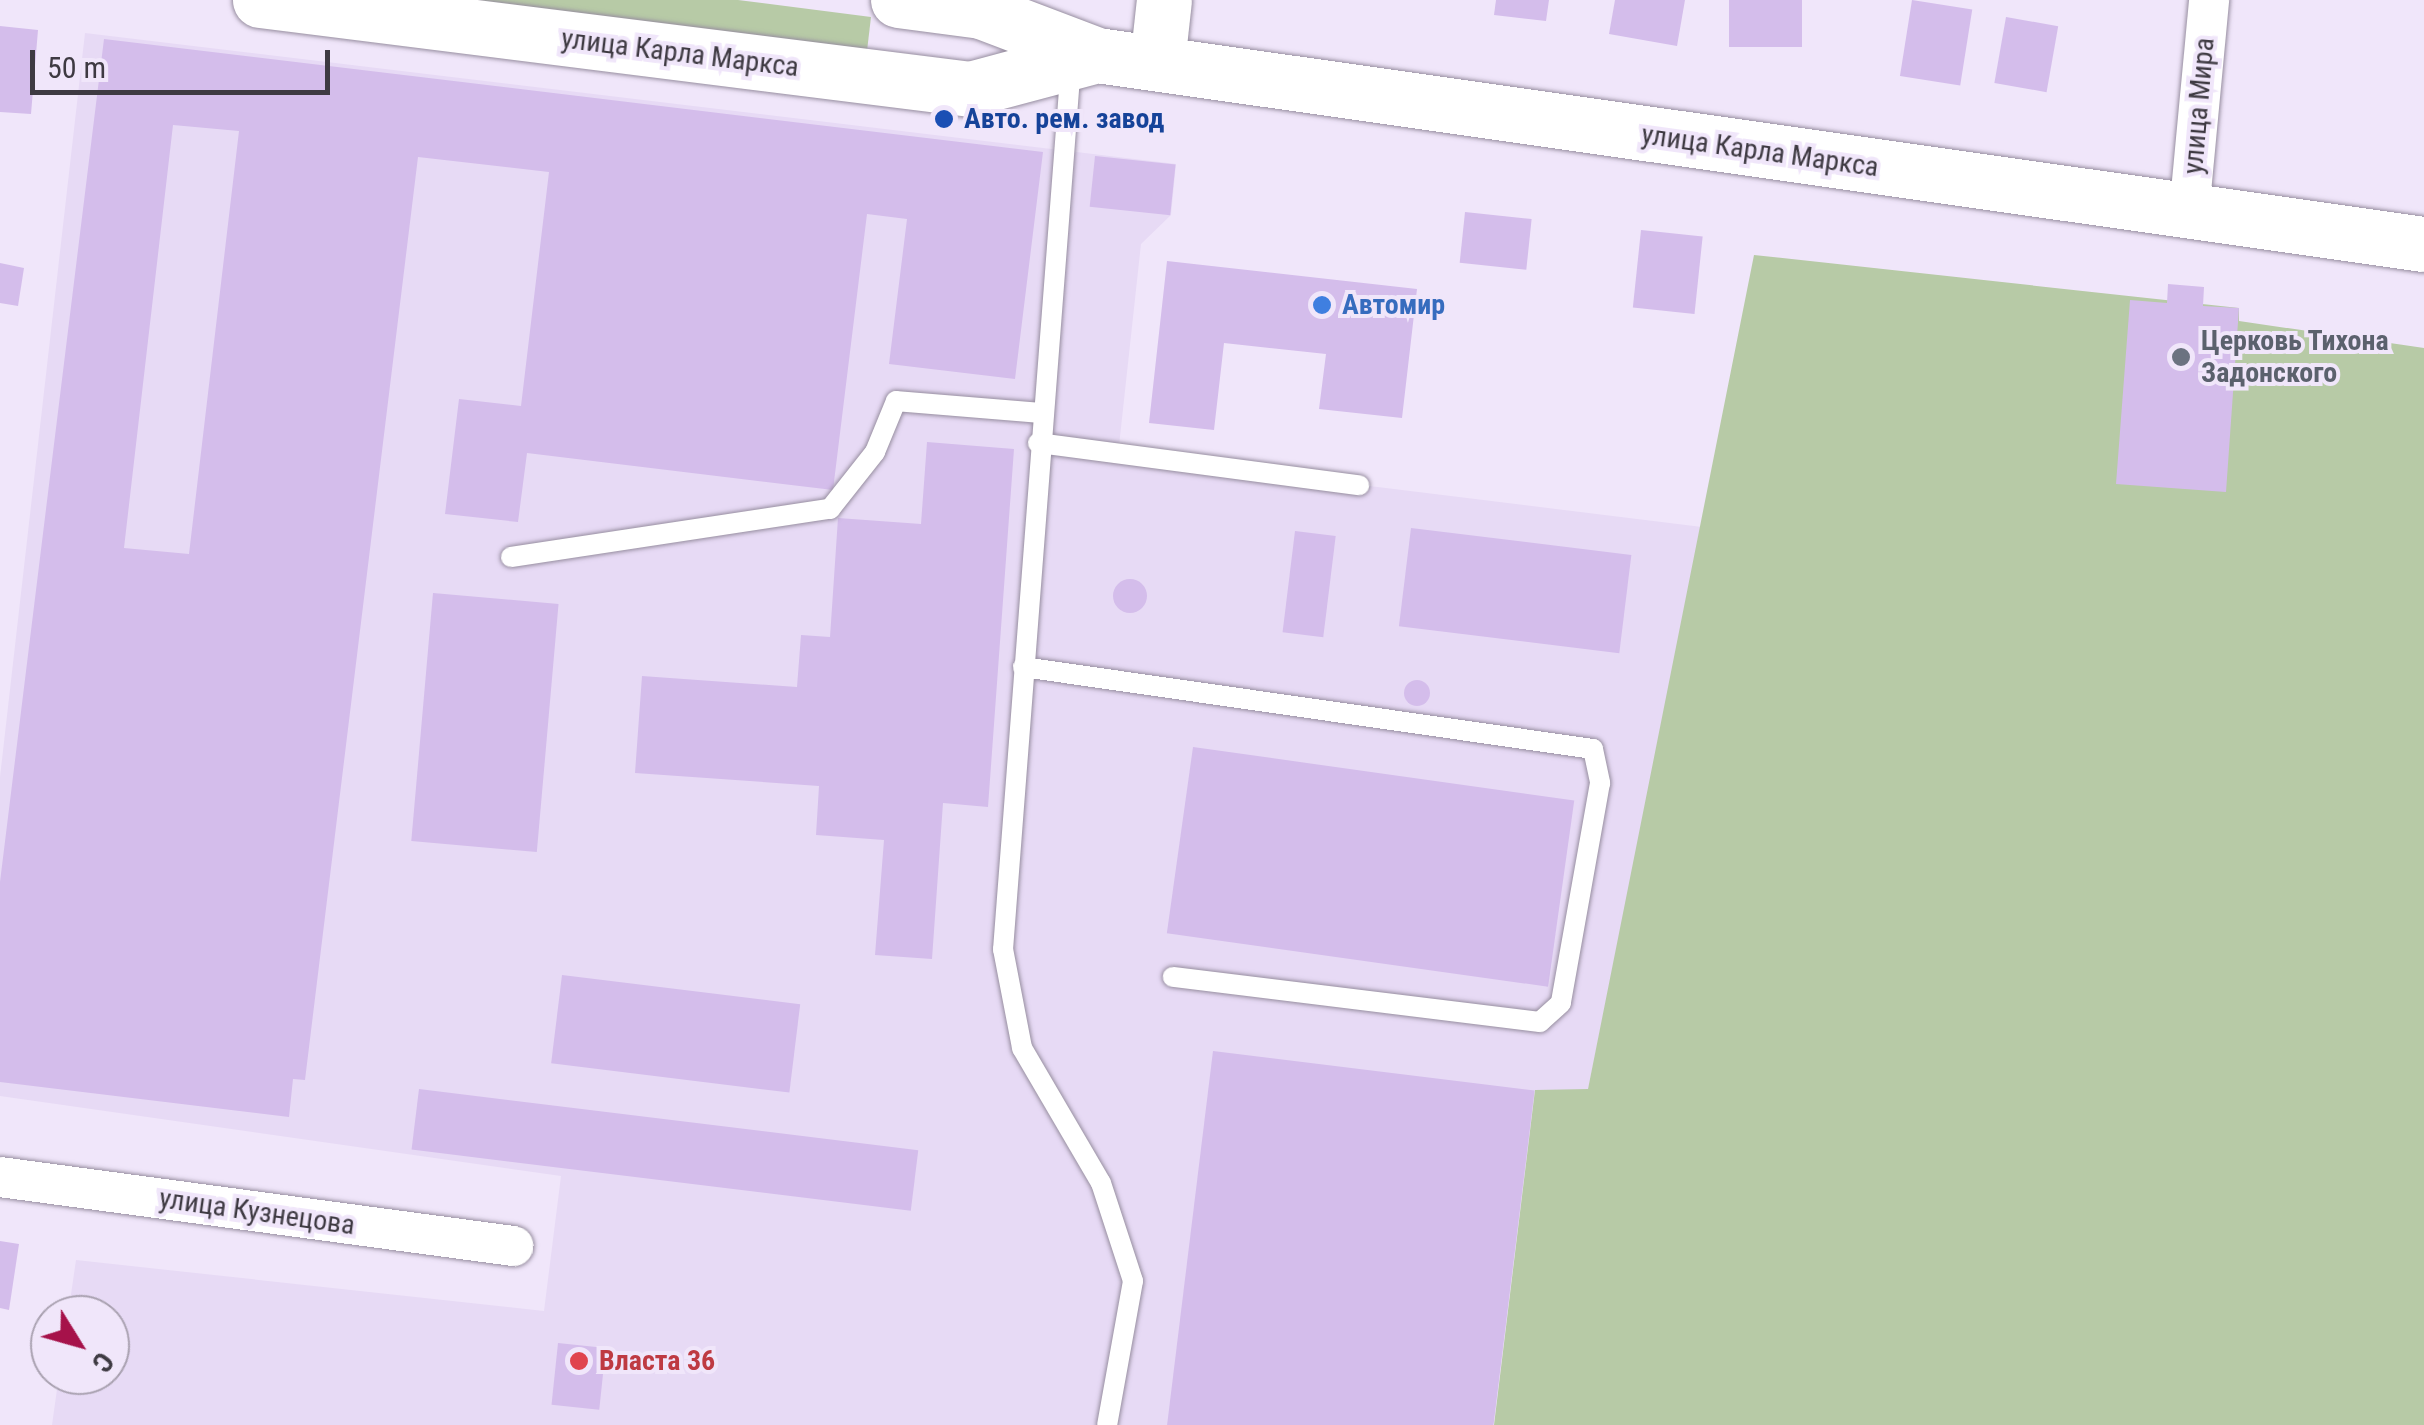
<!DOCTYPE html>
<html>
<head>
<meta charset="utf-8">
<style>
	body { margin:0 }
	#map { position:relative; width:2424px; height:1425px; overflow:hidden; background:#f0e6fa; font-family:"Roboto Condensed",sans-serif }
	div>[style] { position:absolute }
	.built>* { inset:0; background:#e7daf5 }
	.green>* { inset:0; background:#b7caa6 }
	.building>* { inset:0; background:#d4bdeb; transform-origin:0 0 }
	.round { border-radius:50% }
	.roads { filter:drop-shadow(0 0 2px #978ea0) drop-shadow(0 0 2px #978ea0) }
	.lane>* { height:20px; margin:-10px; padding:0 10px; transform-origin:10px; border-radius:10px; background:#fff }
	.street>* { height:40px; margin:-20px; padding:0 20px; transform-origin:20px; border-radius:20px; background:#fff }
	.secondary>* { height:55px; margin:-27.5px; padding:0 27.5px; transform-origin:27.5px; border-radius:27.5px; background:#fff }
	.dots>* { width:28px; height:28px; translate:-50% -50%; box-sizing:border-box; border:5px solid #f0e6fa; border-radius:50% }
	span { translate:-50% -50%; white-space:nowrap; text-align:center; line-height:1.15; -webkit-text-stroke:8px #f0e6fa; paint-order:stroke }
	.street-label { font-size:28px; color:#3e3a42 }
	.transit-label { font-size:28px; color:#164399; font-weight:700 }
	.left { translate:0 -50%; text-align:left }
	.shop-label { font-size:28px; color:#366cbe; font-weight:700 }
	.worship-label { font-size:28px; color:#5b616d; font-weight:700 }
	.health-label { font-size:28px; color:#be3a42; font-weight:700 }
	.north { position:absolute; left:30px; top:1295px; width:100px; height:100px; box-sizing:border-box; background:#f0e6fa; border:2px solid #a9a1b0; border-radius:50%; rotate:127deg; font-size:28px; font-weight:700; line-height:40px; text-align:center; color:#3e3a42 }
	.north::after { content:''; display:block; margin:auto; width:35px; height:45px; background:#a6124a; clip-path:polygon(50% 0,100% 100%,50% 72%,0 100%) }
	.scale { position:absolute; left:30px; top:50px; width:300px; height:45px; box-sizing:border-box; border:5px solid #3e3a42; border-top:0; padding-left:12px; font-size:30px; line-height:35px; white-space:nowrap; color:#3e3a42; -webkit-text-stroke:8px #f0e6fa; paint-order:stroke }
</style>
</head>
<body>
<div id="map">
	<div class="built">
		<i style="clip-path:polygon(85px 33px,1176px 164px,1171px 215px,1141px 244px,1118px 455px,1702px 527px,1588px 1090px,1535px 1090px,1493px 1425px,52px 1425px,59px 1375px,110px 1375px,110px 1315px,68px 1315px,76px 1260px,544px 1311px,561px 1176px,0 1096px,0 777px)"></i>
	</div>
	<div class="green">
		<i style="clip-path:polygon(451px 0,738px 0,871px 17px,867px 51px)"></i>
		<i style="clip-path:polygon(1754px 255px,2239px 308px,2239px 321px,2424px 348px,2424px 1425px,1494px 1425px,1535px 1090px,1588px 1089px)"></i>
	</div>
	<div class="building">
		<i style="clip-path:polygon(1496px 0,1549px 0,1546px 21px,1494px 15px)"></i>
		<i style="clip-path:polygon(1615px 0,1685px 0,1677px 46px,1609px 34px)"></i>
		<i style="left:1729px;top:0;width:73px;height:47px"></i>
		<i style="left:1912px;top:0;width:61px;height:77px;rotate:9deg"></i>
		<i style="left:2006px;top:17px;width:53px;height:67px;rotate:10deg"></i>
		<i style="clip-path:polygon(0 26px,38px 30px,31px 114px,0 112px)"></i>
		<i style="clip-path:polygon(evenodd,104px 39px,1043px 152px,1015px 379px,889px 364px,907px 219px,867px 214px,833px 490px,527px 453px,518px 522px,445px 514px,459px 399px,521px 406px,549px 172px,418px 157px,305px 1080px,293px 1079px,289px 1117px,0 1082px,0 882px,104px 39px,173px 125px,239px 131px,189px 554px,124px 548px,173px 125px)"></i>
		<i style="left:1095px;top:156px;width:81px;height:51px;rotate:6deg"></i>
		<i style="left:1465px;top:212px;width:67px;height:51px;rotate:6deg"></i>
		<i style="left:1641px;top:230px;width:62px;height:78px;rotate:6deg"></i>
		<i style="clip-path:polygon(1167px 261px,1417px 289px,1402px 418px,1319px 409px,1326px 354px,1224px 343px,1214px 430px,1149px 423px)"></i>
		<i style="clip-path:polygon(0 263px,24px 268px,18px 306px,0 303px)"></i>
		<i style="clip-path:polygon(2168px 284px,2204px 287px,2203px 306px,2239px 308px,2226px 492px,2116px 484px,2130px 300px,2167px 303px)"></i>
		<i style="clip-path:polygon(927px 442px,1014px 449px,988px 807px,943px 803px,932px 959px,875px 955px,884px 840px,816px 835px,819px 786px,635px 773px,642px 676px,797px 687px,801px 635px,830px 637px,838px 518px,921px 524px)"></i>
		<i style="left:1411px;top:528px;width:222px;height:99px;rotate:7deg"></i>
		<i style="left:1295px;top:531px;width:41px;height:102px;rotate:7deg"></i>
		<i class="round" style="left:1113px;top:579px;width:34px;height:34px"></i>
		<i style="left:433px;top:593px;width:126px;height:249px;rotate:5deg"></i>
		<i class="round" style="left:1404px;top:680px;width:26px;height:26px"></i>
		<i style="left:1193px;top:747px;width:385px;height:188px;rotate:8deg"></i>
		<i style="left:562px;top:975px;width:240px;height:89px;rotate:7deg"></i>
		<i style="left:1213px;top:1051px;width:324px;height:377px;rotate:7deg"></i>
		<i style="left:419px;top:1089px;width:503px;height:61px;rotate:7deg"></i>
		<i style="clip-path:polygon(0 1241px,19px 1244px,9px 1310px,0 1308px)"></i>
		<i style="left:558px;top:1343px;width:48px;height:62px;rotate:6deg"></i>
	</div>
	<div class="roads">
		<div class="lane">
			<i style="left:1071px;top:64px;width:888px;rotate:94.39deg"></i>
			<i style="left:1003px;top:949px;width:101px;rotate:79.1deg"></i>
			<i style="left:1022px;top:1048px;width:156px;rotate:59.7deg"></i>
			<i style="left:1101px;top:1183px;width:103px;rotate:71.9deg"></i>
			<i style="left:1133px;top:1281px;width:146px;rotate:100.2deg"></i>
			<i style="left:1038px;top:443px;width:324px;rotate:7.5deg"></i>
			<i style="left:511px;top:557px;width:323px;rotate:-8.6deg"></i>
			<i style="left:830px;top:509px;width:73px;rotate:-51.7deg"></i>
			<i style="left:875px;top:452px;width:55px;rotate:-67.6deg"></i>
			<i style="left:896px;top:401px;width:145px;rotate:4.7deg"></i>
			<i style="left:1023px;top:667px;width:576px;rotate:8.19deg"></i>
			<i style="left:1593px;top:749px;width:35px;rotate:78deg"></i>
			<i style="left:1600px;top:783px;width:223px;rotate:100.1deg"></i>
			<i style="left:1561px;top:1003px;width:28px;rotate:138deg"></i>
			<i style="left:1540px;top:1022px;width:370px;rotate:-173deg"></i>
		</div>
		<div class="street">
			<i style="left:2189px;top:213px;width:214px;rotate:-84.6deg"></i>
			<i style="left:0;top:1177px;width:518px;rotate:7.66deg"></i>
		</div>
		<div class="secondary">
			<i style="left:260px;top:0;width:716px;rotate:7.14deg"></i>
			<i style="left:970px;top:89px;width:131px;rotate:-15deg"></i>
			<i style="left:898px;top:0;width:84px;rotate:7.5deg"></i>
			<i style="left:981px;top:11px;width:124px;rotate:20.8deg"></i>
			<i style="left:1097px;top:55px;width:1340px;rotate:8.11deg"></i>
			<i style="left:1157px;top:63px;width:63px;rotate:-83.7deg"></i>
		</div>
	</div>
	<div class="dots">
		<i style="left:944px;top:119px;background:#1a4fb4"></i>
		<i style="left:1322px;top:305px;background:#3f7fe0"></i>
		<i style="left:2181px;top:357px;background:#6b7280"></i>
		<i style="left:579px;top:1361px;background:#e0444e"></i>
	</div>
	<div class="street-label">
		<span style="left:680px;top:53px;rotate:7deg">улица Карла Маркса</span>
		<span style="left:2199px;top:106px;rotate:-85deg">улица Мира</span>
		<span style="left:1760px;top:151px;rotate:8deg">улица Карла Маркса</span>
		<span style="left:257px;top:1212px;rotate:8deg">улица Кузнецова</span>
	</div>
	<div class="transit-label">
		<span class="left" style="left:964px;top:119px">Авто. рем. завод</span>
	</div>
	<div class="shop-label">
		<span class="left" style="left:1342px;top:305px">Автомир</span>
	</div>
	<div class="worship-label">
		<span class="left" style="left:2201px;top:357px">Церковь Тихона<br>Задонского</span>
	</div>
	<div class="health-label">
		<span class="left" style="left:599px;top:1361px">Власта 36</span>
	</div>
	<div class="north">С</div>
	<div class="scale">50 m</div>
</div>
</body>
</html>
